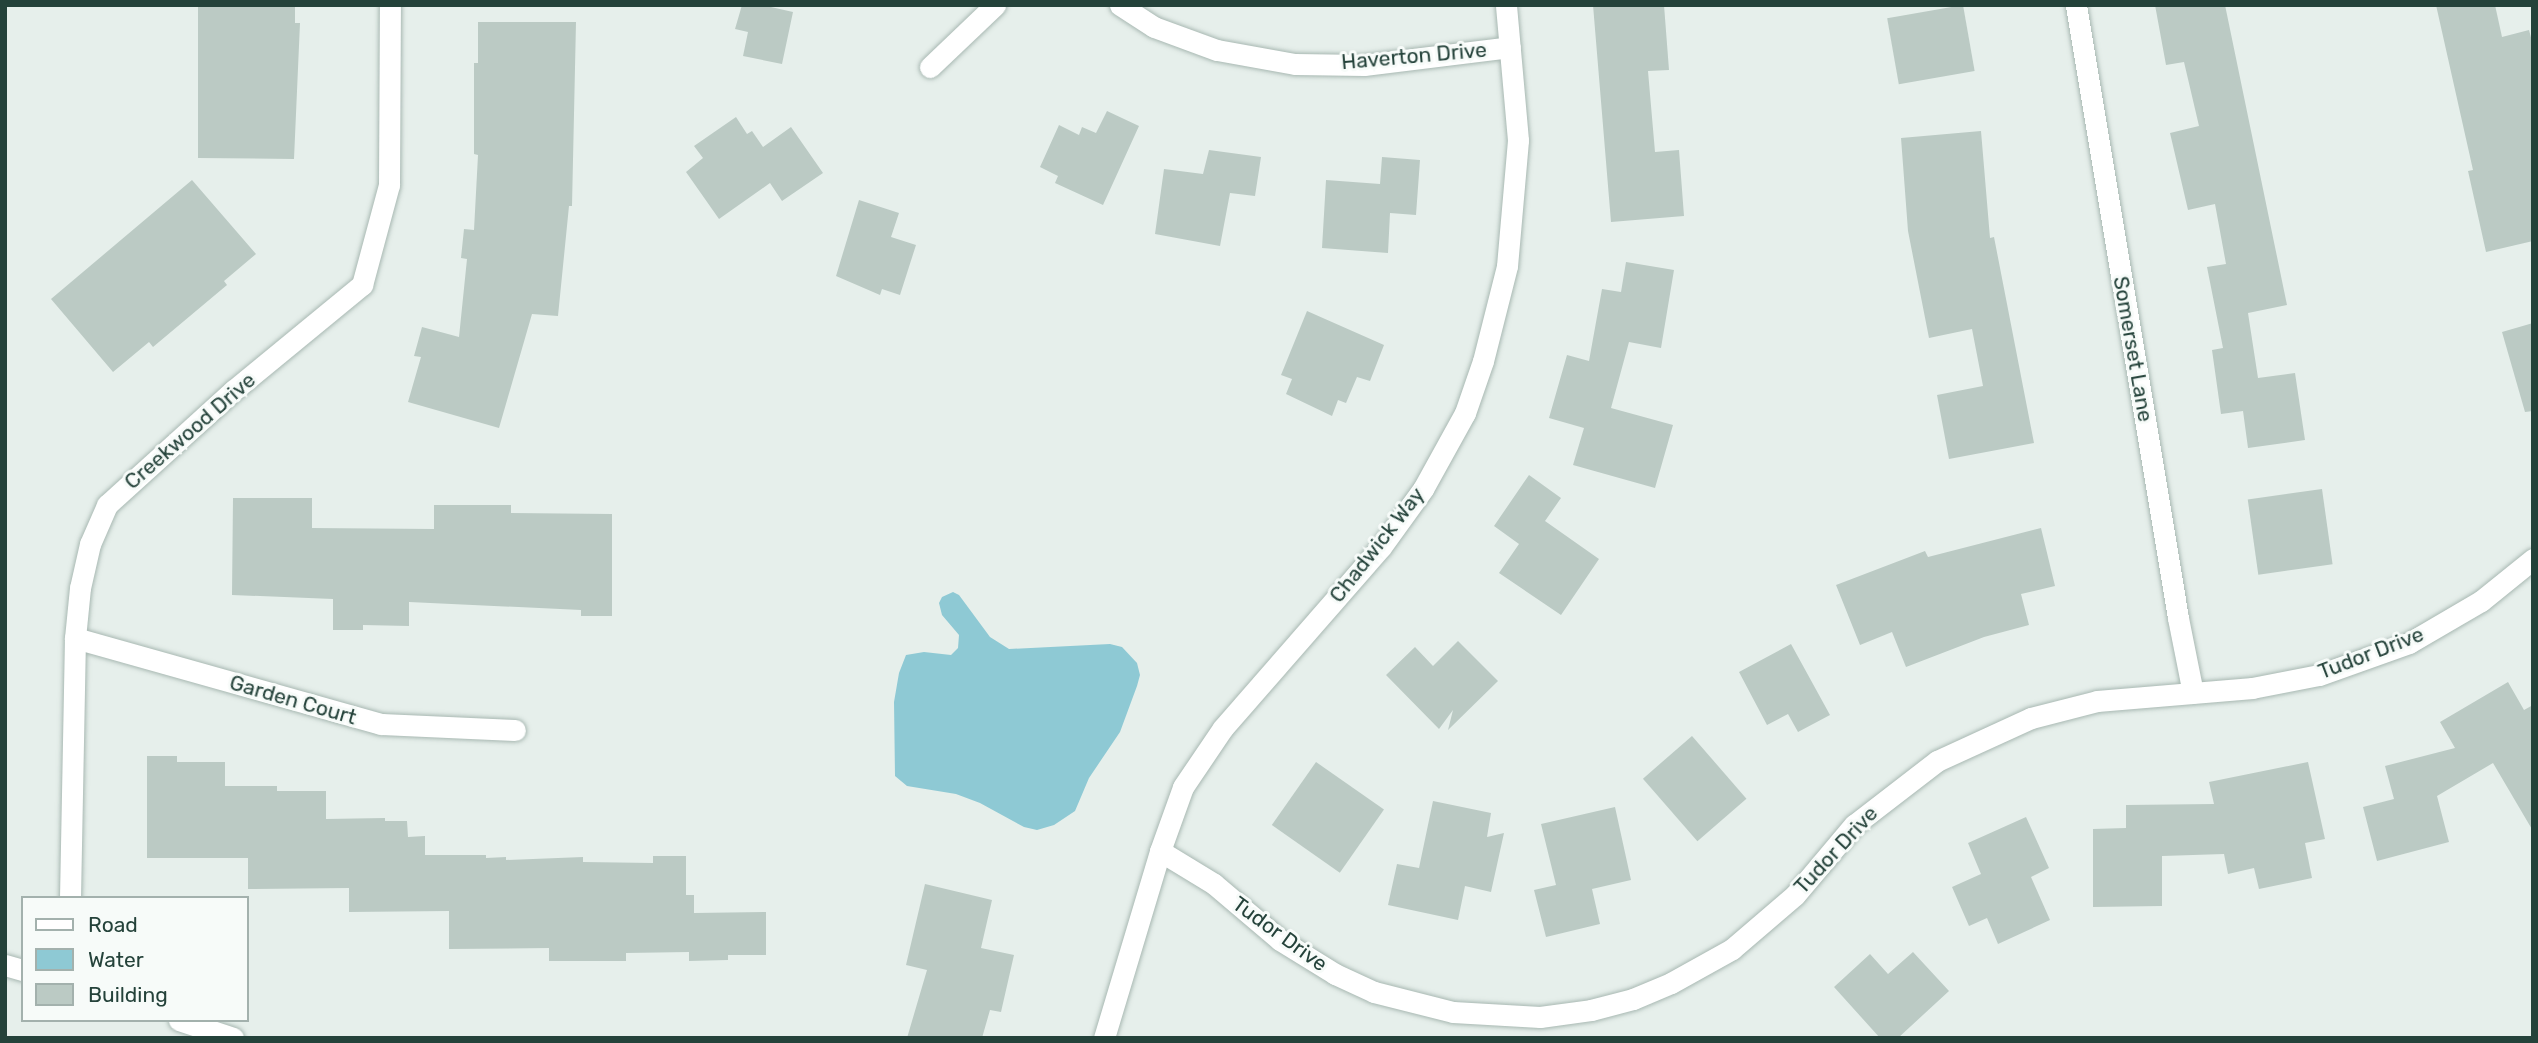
<!DOCTYPE html>
<html>
<head>
<meta charset="utf-8">
<style>
	body { margin:0 }
	#map { position:relative; width:2538px; height:1043px; overflow:hidden; background:#e6efeb; font-family:Rubik,sans-serif }
	div>[style] { position:absolute }
	.water>* { inset:0; background:#8ec9d4 }
	.building>* { inset:0; background:#bbcac4; transform-origin:0 0 }
	.roads { filter:drop-shadow(0 0 2px #a8b8b2) drop-shadow(0 0 2px #a8b8b2) }
	.street>* { height:21px; margin:-10.5px; padding:0 10.5px; transform-origin:10.5px; border-radius:10.5px; background:#fff }
	.secondary>* { height:21px; margin:-10.5px; padding:0 10.5px; transform-origin:10.5px; border-radius:10.5px; background:#fff }
	span { translate:-50% -50%; white-space:nowrap; text-align:center; line-height:1.15; -webkit-text-stroke:6px #f7fbf9; paint-order:stroke }
	.street-label { font-size:21px; color:#24423a }
	.frame { position:absolute; inset:0; border:7px solid #24423a; pointer-events:none }
	.legend { position:absolute; left:21px; top:896px; width:228px; height:126px; box-sizing:border-box; background:#f7fbf9; border:2px solid #a3b1ad; margin:0; padding:9px 12px; list-style:none; font-size:21px; color:#24423a }
	.legend li { display:flex; align-items:center; gap:14px; height:35px }
	.legend b { width:35px; border:2px solid #a3b1ad }
</style>
</head>
<body>
<div id="map">
	<div class="water">
		<i style="clip-path:polygon(953px 592px,959px 595px,990px 637px,1009px 649px,1110px 644px,1122px 647px,1137px 663px,1140px 675px,1137px 686px,1120px 732px,1089px 778px,1075px 811px,1054px 825px,1037px 830px,1024px 827px,980px 803px,956px 794px,907px 786px,895px 776px,894px 702px,899px 673px,906px 655px,924px 652px,951px 655px,958px 648px,959px 635px,942px 615px,939px 603px,942px 597px)"></i>
	</div>
	<div class="building">
		<i style="clip-path:polygon(198px 5px,295px 5px,295px 23px,300px 23px,294px 159px,198px 158px)"></i>
		<i style="clip-path:polygon(742px 5px,762px 5px,793px 12px,782px 64px,743px 56px,748px 32px,735px 29px)"></i>
		<i style="clip-path:polygon(1593px 5px,1664px 5px,1669px 70px,1648px 71px,1655px 152px,1679px 150px,1684px 216px,1611px 222px)"></i>
		<i style="left:1963px;top:5px;width:67px;height:77px;rotate:80deg"></i>
		<i style="clip-path:polygon(2155px 5px,2225px 5px,2287px 305px,2248px 313px,2258px 378px,2295px 373px,2305px 440px,2248px 448px,2243px 411px,2221px 414px,2212px 350px,2223px 348px,2207px 267px,2226px 264px,2215px 204px,2188px 210px,2170px 133px,2199px 126px,2184px 62px,2166px 65px)"></i>
		<i style="clip-path:polygon(2436px 5px,2495px 5px,2502px 37px,2529px 30px,2533px 45px,2533px 241px,2486px 252px,2468px 171px,2473px 170px)"></i>
		<i style="clip-path:polygon(478px 22px,576px 22px,572px 206px,569px 206px,558px 316px,532px 314px,499px 428px,408px 402px,421px 357px,414px 356px,422px 327px,459px 337px,467px 259px,461px 258px,464px 229px,474px 230px,478px 155px,474px 154px,474px 63px,478px 63px)"></i>
		<i style="clip-path:polygon(1107px 111px,1139px 126px,1103px 205px,1055px 183px,1058px 176px,1040px 167px,1059px 125px,1079px 135px,1082px 127px,1096px 133px)"></i>
		<i style="clip-path:polygon(736px 117px,747px 134px,752px 131px,763px 147px,791px 127px,823px 173px,782px 201px,770px 183px,719px 219px,686px 172px,703px 158px,694px 146px)"></i>
		<i style="clip-path:polygon(1981px 131px,1990px 238px,1994px 237px,2034px 443px,1949px 459px,1937px 395px,1983px 386px,1972px 329px,1929px 338px,1908px 231px,1901px 138px)"></i>
		<i style="clip-path:polygon(1209px 150px,1261px 157px,1255px 196px,1230px 193px,1220px 246px,1155px 234px,1164px 169px,1203px 174px)"></i>
		<i style="clip-path:polygon(1382px 157px,1420px 160px,1416px 215px,1390px 213px,1388px 253px,1322px 248px,1326px 180px,1380px 184px)"></i>
		<i style="clip-path:polygon(192px 180px,256px 254px,224px 281px,227px 285px,153px 347px,149px 342px,113px 372px,51px 299px)"></i>
		<i style="clip-path:polygon(859px 200px,899px 213px,891px 237px,916px 245px,900px 295px,882px 289px,880px 295px,836px 276px)"></i>
		<i style="clip-path:polygon(1626px 262px,1674px 270px,1661px 348px,1629px 342px,1611px 408px,1673px 425px,1655px 488px,1573px 465px,1584px 428px,1549px 418px,1567px 355px,1589px 361px,1602px 289px,1621px 292px)"></i>
		<i style="clip-path:polygon(1307px 311px,1384px 345px,1370px 381px,1357px 377px,1346px 403px,1338px 400px,1332px 416px,1286px 394px,1292px 379px,1281px 375px)"></i>
		<i style="clip-path:polygon(2533px 323px,2533px 411px,2525px 412px,2502px 332px)"></i>
		<i style="clip-path:polygon(1529px 475px,1561px 498px,1545px 521px,1599px 559px,1561px 615px,1499px 573px,1519px 544px,1494px 526px)"></i>
		<i style="left:2322px;top:489px;width:76px;height:75px;rotate:82deg"></i>
		<i style="clip-path:polygon(233px 498px,312px 498px,312px 528px,434px 529px,434px 505px,511px 505px,511px 513px,612px 514px,612px 616px,581px 616px,581px 610px,409px 602px,409px 626px,363px 625px,363px 630px,333px 630px,333px 599px,232px 595px)"></i>
		<i style="clip-path:polygon(2041px 528px,2055px 586px,2021px 594px,2029px 625px,1984px 637px,1906px 667px,1892px 632px,1860px 645px,1836px 585px,1925px 551px,1928px 557px)"></i>
		<i style="clip-path:polygon(1458px 641px,1498px 681px,1448px 730px,1453px 710px,1439px 729px,1386px 675px,1415px 647px,1433px 666px)"></i>
		<i style="clip-path:polygon(1791px 644px,1830px 715px,1798px 732px,1788px 714px,1767px 725px,1739px 672px)"></i>
		<i style="clip-path:polygon(2508px 682px,2524px 710px,2533px 705px,2533px 831px,2493px 763px,2437px 796px,2449px 842px,2377px 861px,2363px 807px,2394px 799px,2385px 766px,2455px 748px,2440px 722px)"></i>
		<i style="left:1692px;top:736px;width:83px;height:65px;rotate:49deg"></i>
		<i style="clip-path:polygon(147px 756px,177px 756px,177px 762px,225px 762px,225px 786px,277px 786px,277px 791px,326px 791px,326px 819px,385px 818px,385px 821px,407px 821px,408px 837px,425px 836px,425px 855px,486px 855px,486px 858px,506px 857px,506px 860px,583px 857px,583px 862px,653px 863px,653px 856px,686px 856px,686px 895px,694px 895px,694px 913px,766px 912px,766px 955px,728px 955px,728px 960px,689px 961px,689px 952px,626px 953px,626px 961px,549px 961px,549px 948px,449px 949px,449px 911px,349px 912px,349px 888px,248px 889px,248px 858px,147px 858px)"></i>
		<i style="left:1316px;top:762px;width:83px;height:77px;rotate:35deg"></i>
		<i style="clip-path:polygon(2308px 762px,2325px 839px,2305px 843px,2312px 878px,2259px 889px,2254px 868px,2228px 874px,2224px 854px,2162px 856px,2162px 906px,2093px 907px,2093px 829px,2126px 828px,2126px 805px,2214px 804px,2209px 782px)"></i>
		<i style="clip-path:polygon(1433px 801px,1491px 813px,1487px 837px,1504px 833px,1491px 892px,1465px 886px,1458px 920px,1388px 905px,1397px 864px,1419px 868px)"></i>
		<i style="clip-path:polygon(1615px 807px,1631px 880px,1592px 889px,1600px 924px,1546px 937px,1534px 890px,1556px 885px,1541px 824px)"></i>
		<i style="clip-path:polygon(2026px 817px,2049px 868px,2031px 877px,2050px 920px,1998px 944px,1987px 918px,1969px 926px,1952px 887px,1981px 874px,1968px 843px)"></i>
		<i style="clip-path:polygon(925px 884px,992px 900px,981px 948px,1014px 955px,1001px 1012px,990px 1010px,982px 1038px,907px 1038px,927px 970px,906px 965px)"></i>
		<i style="clip-path:polygon(1913px 952px,1949px 991px,1898px 1038px,1880px 1038px,1834px 987px,1870px 954px,1888px 974px)"></i>
	</div>
	<div class="roads">
		<div class="street">
			<i style="left:1120px;top:5px;width:40px;rotate:32.9deg"></i>
			<i style="left:1154px;top:27px;width:67px;rotate:20.1deg"></i>
			<i style="left:1217px;top:50px;width:79px;rotate:10.2deg"></i>
			<i style="left:1295px;top:64px;width:69px;rotate:0.8deg"></i>
			<i style="left:1364px;top:65px;width:147px;rotate:-7deg"></i>
			<i style="left:2076px;top:5px;width:621px;rotate:80.55deg"></i>
			<i style="left:2178px;top:618px;width:76px;rotate:78.7deg"></i>
			<i style="left:930px;top:67px;width:90px;rotate:-43.6deg"></i>
			<i style="left:75px;top:638px;width:318px;rotate:15.7deg"></i>
			<i style="left:381px;top:724px;width:134px;rotate:2.6deg"></i>
			<i style="left:1160px;top:851px;width:63px;rotate:31.4deg"></i>
			<i style="left:1214px;top:884px;width:87px;rotate:40.3deg"></i>
			<i style="left:1280px;top:940px;width:65px;rotate:31.7deg"></i>
			<i style="left:1335px;top:974px;width:43px;rotate:24.8deg"></i>
			<i style="left:1374px;top:992px;width:81px;rotate:14.2deg"></i>
			<i style="left:1453px;top:1012px;width:87px;rotate:3.3deg"></i>
			<i style="left:1540px;top:1017px;width:51px;rotate:-7.8deg"></i>
			<i style="left:1591px;top:1010px;width:43px;rotate:-14.7deg"></i>
			<i style="left:1633px;top:999px;width:41px;rotate:-22.8deg"></i>
			<i style="left:1671px;top:983px;width:70px;rotate:-29.1deg"></i>
			<i style="left:1732px;top:949px;width:83px;rotate:-40.6deg"></i>
			<i style="left:1795px;top:895px;width:92px;rotate:-49.9deg"></i>
			<i style="left:1854px;top:825px;width:105px;rotate:-37.6deg"></i>
			<i style="left:1937px;top:761px;width:103px;rotate:-24.6deg"></i>
			<i style="left:2031px;top:718px;width:68px;rotate:-14.4deg"></i>
			<i style="left:2097px;top:701px;width:156px;rotate:-4.8deg"></i>
			<i style="left:2252px;top:688px;width:68px;rotate:-11deg"></i>
			<i style="left:2319px;top:675px;width:96px;rotate:-19.6deg"></i>
			<i style="left:2409px;top:643px;width:83px;rotate:-30.3deg"></i>
			<i style="left:2481px;top:601px;width:67px;rotate:-38.9deg"></i>
			<i style="left:70px;top:898px;width:260px;rotate:-88.9deg"></i>
			<i style="left:75px;top:638px;width:50px;rotate:-84.3deg"></i>
			<i style="left:80px;top:588px;width:45px;rotate:-77.2deg"></i>
			<i style="left:90px;top:544px;width:43px;rotate:-66.4deg"></i>
			<i style="left:107px;top:505px;width:171px;rotate:-42.2deg"></i>
			<i style="left:234px;top:390px;width:166px;rotate:-39.4deg"></i>
			<i style="left:362px;top:285px;width:104px;rotate:-74.9deg"></i>
			<i style="left:389px;top:185px;width:180px;rotate:-89.7deg"></i>
			<i style="left:1104px;top:1038px;width:195px;rotate:-73.3deg"></i>
			<i style="left:1160px;top:851px;width:68px;rotate:-70.2deg"></i>
			<i style="left:1183px;top:787px;width:71px;rotate:-55.9deg"></i>
			<i style="left:1223px;top:728px;width:240px;rotate:-48.9deg"></i>
			<i style="left:1381px;top:547px;width:72px;rotate:-54.1deg"></i>
			<i style="left:1423px;top:489px;width:87px;rotate:-61.1deg"></i>
			<i style="left:1465px;top:413px;width:55px;rotate:-70.9deg"></i>
			<i style="left:1483px;top:361px;width:98px;rotate:-75.8deg"></i>
			<i style="left:1507px;top:266px;width:126px;rotate:-85deg"></i>
			<i style="left:1518px;top:140px;width:136px;rotate:-95.1deg"></i>
		</div>
		<div class="secondary">
			<i style="left:5px;top:965px;width:19px;rotate:16deg"></i>
			<i style="left:179px;top:1020px;width:57px;rotate:18.4deg"></i>
		</div>
	</div>
	<div class="street-label">
		<span style="left:1414px;top:56px;rotate:-5deg">Haverton Drive</span>
		<span style="left:2133px;top:349px;rotate:80deg">Somerset Lane</span>
		<span style="left:190px;top:431px;rotate:-41deg">Creekwood Drive</span>
		<span style="left:1377px;top:545px;rotate:-52deg">Chadwick Way</span>
		<span style="left:2371px;top:653px;rotate:-21deg">Tudor Drive</span>
		<span style="left:293px;top:700px;rotate:16deg">Garden Court</span>
		<span style="left:1836px;top:850px;rotate:-47deg">Tudor Drive</span>
		<span style="left:1280px;top:934px;rotate:36deg">Tudor Drive</span>
	</div>
	<div class="frame"></div>
	<ul class="legend">
	<li><b style="height:9px;background:#fff"></b>Road</li>
	<li><b style="height:19px;background:#8ec9d4"></b>Water</li>
	<li><b style="height:19px;background:#bbcac4"></b>Building</li>
	</ul>
</div>
</body>
</html>
